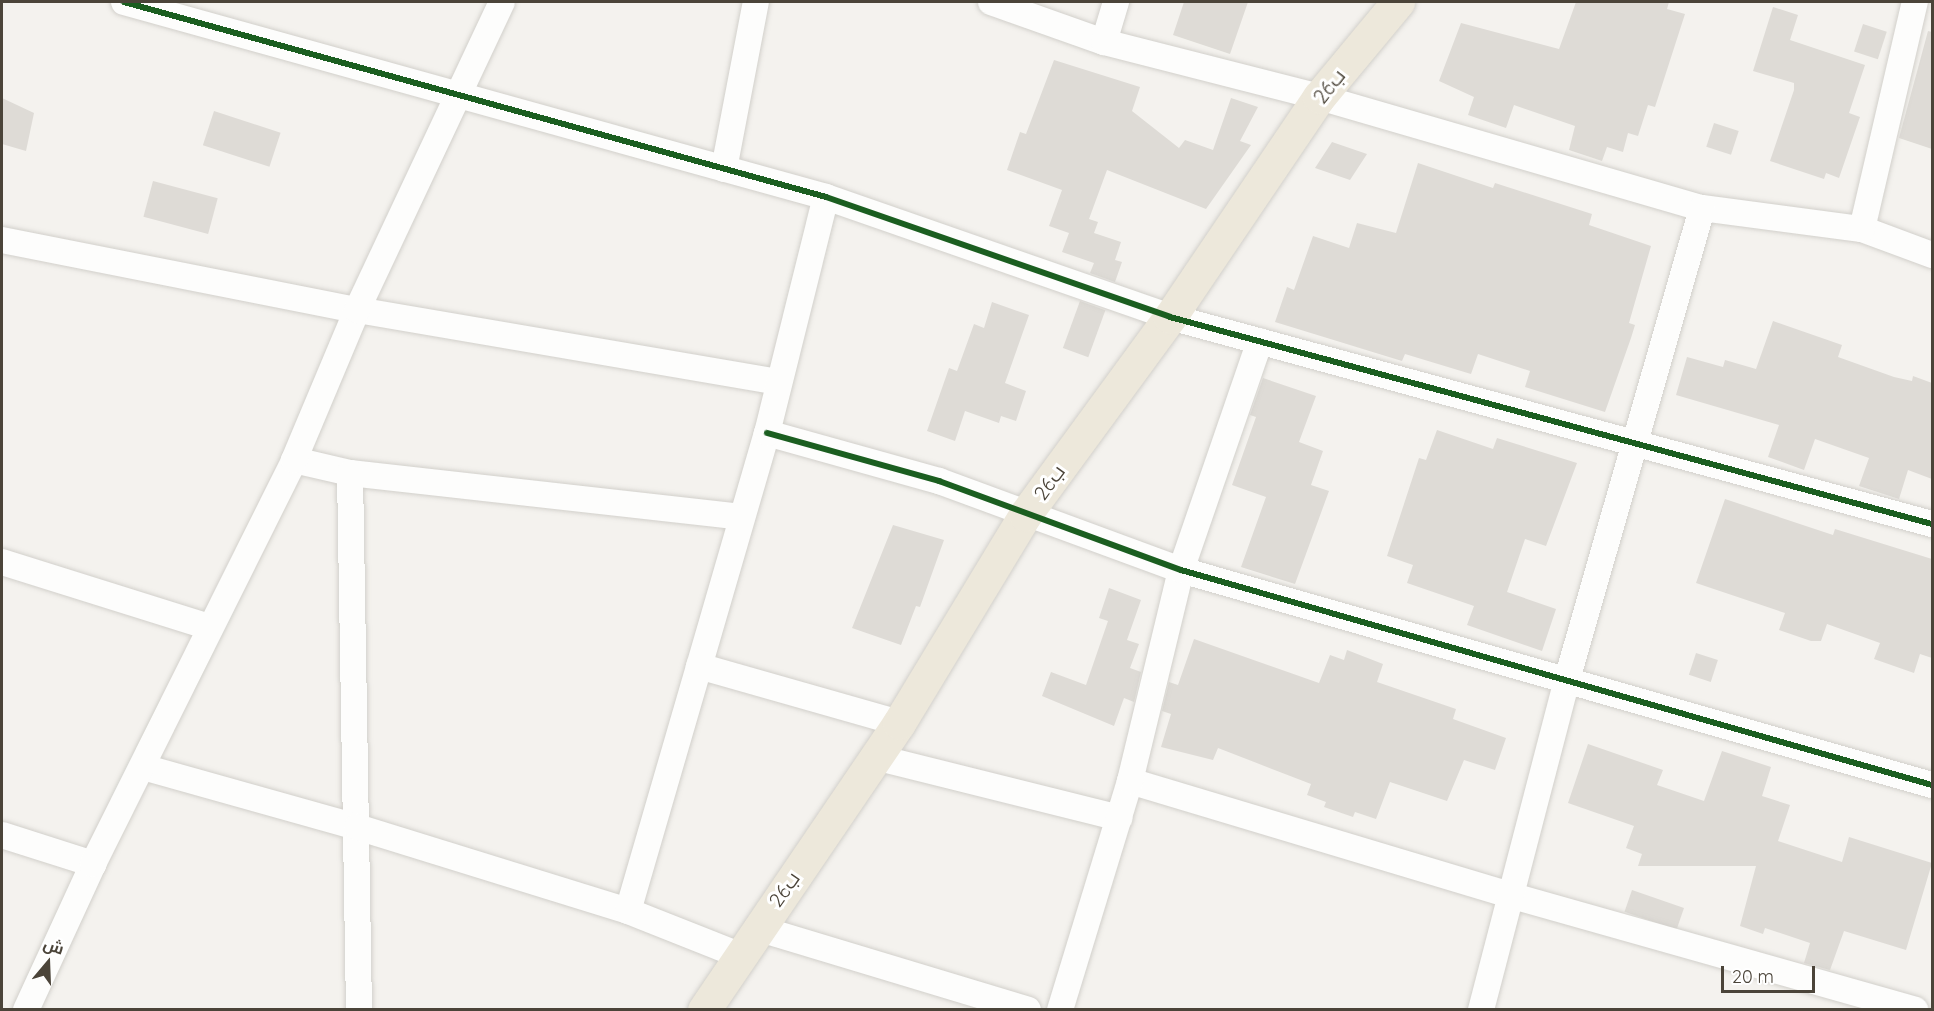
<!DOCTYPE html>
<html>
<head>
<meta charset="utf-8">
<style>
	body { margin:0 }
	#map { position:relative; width:1934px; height:1011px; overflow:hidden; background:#f4f2ee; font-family:Quicksand,Cairo,sans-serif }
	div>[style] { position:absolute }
	.building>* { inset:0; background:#dedbd6; transform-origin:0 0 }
	.roads { filter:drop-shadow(0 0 2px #d2d0cb) drop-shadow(0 0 2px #d2d0cb) }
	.street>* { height:26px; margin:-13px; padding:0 13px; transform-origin:13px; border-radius:13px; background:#fdfdfc }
	.highway>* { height:33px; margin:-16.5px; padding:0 16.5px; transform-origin:16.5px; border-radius:16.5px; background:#ede8db }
	.cycleway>* { height:6px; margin:-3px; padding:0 3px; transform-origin:3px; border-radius:3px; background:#1b5e20 }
	span { translate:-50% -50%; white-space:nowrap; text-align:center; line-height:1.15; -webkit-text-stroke:6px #fff; paint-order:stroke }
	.street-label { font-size:20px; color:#4b4439 }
	.frame { position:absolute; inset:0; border:3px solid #4b4439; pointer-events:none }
	.north { position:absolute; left:18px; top:933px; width:60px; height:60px; -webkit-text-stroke:4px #fff; paint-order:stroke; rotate:19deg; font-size:16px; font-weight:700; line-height:24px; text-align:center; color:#4b4439 }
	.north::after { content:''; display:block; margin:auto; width:21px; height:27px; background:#4b4439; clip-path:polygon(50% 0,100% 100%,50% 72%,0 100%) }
	.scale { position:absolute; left:1721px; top:966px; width:94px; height:27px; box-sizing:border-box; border:3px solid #4b4439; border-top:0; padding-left:8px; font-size:18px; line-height:21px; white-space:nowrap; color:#4b4439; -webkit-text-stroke:4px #fff; paint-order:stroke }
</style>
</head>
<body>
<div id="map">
	<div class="building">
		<i style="clip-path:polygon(1184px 2px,1248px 2px,1230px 54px,1173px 35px)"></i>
		<i style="clip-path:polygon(1576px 2px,1669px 2px,1667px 9px,1685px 14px,1655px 107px,1648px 105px,1638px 136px,1628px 133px,1623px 152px,1607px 147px,1602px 161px,1569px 150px,1575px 126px,1514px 105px,1506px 128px,1468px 115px,1474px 97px,1439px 81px,1461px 23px,1559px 49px)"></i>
		<i style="clip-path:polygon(1773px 7px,1798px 15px,1790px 40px,1865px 65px,1849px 113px,1860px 117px,1839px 178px,1826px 173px,1824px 179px,1770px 161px,1794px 90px,1794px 83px,1753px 71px)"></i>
		<i style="left:1863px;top:24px;width:25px;height:29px;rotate:18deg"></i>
		<i style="clip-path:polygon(1928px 31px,1932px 32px,1932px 149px,1899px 138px)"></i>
		<i style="clip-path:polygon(1054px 60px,1140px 87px,1132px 111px,1179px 148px,1185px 140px,1213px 150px,1231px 98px,1258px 107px,1240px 141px,1251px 145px,1206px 209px,1107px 170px,1089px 219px,1098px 222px,1094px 233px,1121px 242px,1115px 260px,1122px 262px,1115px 282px,1090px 273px,1094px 263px,1062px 252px,1069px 233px,1049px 226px,1062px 190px,1007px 170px,1020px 132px,1026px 134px)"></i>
		<i style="clip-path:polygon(2px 98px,34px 113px,26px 151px,2px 144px)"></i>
		<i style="left:214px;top:111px;width:70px;height:36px;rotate:18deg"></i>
		<i style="left:1714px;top:123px;width:26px;height:25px;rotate:18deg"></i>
		<i style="clip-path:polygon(1332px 142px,1367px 154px,1350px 180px,1315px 168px)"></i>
		<i style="clip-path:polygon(1418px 163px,1493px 188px,1495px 183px,1592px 214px,1589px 225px,1651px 246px,1629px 323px,1635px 325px,1631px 338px,1605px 412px,1525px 387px,1530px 371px,1478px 354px,1471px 374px,1405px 354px,1402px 361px,1275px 322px,1287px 287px,1294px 290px,1313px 236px,1349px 248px,1357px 223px,1396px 233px)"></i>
		<i style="left:153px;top:181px;width:67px;height:37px;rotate:15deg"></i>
		<i style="left:1080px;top:301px;width:27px;height:50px;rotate:20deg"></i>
		<i style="clip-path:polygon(992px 302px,1029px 315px,1005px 383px,1026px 391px,1016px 421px,1001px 416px,999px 423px,965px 411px,955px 441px,927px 431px,949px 368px,957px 371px,974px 324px,984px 328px)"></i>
		<i style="clip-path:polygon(1773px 321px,1842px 345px,1838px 357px,1894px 377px,1912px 381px,1913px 376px,1932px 383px,1932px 479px,1908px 470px,1899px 499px,1859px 486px,1869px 458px,1815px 439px,1804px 470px,1768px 457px,1779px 425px,1676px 395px,1687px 357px,1723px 367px,1725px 360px,1756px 369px)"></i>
		<i style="clip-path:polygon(1263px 378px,1316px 396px,1299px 442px,1323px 451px,1311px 485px,1329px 491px,1295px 584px,1241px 567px,1266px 497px,1232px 485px,1256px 417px,1250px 415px)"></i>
		<i style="clip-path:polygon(1437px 430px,1493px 449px,1497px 438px,1577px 463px,1546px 546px,1525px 539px,1507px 592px,1556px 609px,1542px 651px,1467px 625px,1474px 606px,1407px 583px,1413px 565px,1387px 556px,1419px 458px,1426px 460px)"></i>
		<i style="clip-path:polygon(1725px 499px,1833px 535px,1835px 529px,1932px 559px,1932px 658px,1920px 654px,1914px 673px,1874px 659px,1880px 643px,1827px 624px,1821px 641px,1811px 641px,1779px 630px,1785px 613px,1696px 583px)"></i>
		<i style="clip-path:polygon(893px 525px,944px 540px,920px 607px,916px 606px,901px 645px,852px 628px)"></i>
		<i style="clip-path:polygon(1109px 588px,1141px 600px,1127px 640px,1139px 644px,1130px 668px,1141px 672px,1134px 702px,1124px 698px,1114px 726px,1042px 696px,1051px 672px,1086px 685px,1108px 621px,1099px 618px)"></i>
		<i style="clip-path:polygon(1194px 639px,1319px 683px,1330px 655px,1344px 660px,1347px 650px,1383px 664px,1377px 682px,1456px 709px,1453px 719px,1506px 738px,1495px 770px,1464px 760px,1447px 801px,1390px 782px,1376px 819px,1355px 812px,1353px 817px,1324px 807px,1326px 802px,1307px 795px,1311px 784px,1218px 748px,1213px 760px,1161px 747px,1171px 714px,1162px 711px,1169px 682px,1178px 685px)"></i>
		<i style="left:1696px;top:653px;width:23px;height:23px;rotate:18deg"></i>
		<i style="clip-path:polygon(1588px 744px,1663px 770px,1657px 785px,1704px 801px,1722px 751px,1771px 767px,1762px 796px,1790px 805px,1778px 841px,1842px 862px,1849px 837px,1932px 863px,1906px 950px,1844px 931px,1830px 970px,1804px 963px,1810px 943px,1765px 928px,1763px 934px,1740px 926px,1756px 866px,1638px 866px,1642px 854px,1626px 848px,1634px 826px,1568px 803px)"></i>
		<i style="left:1632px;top:890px;width:55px;height:23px;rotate:19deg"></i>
	</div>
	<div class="roads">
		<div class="street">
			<i style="left:124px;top:2px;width:729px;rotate:15.52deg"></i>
			<i style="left:826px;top:197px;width:364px;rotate:19.2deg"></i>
			<i style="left:1170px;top:317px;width:790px;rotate:15.2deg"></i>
			<i style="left:991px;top:2px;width:120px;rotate:19.5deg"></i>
			<i style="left:1104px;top:42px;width:222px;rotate:14.3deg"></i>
			<i style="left:1319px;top:97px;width:399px;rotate:16.2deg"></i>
			<i style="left:1702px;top:208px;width:161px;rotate:7.5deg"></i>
			<i style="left:1862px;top:229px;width:75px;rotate:20.4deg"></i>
			<i style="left:1104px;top:42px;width:42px;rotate:-73.3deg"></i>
			<i style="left:724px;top:169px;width:170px;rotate:-79.2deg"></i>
			<i style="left:1862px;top:229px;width:233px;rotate:-76.9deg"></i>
			<i style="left:2px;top:240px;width:362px;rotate:11.2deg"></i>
			<i style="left:357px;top:310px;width:428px;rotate:9.7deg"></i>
			<i style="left:767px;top:433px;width:179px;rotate:15.6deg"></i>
			<i style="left:939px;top:481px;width:258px;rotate:20.2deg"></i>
			<i style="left:1181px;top:570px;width:781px;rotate:15.98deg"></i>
			<i style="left:294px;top:460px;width:57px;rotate:13.1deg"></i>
			<i style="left:350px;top:473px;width:394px;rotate:6.4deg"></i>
			<i style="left:350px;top:473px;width:537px;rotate:89.04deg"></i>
			<i style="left:2px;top:562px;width:218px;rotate:17.4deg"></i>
			<i style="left:699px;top:666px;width:208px;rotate:15.9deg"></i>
			<i style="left:875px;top:757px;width:252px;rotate:14deg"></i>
			<i style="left:143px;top:767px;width:222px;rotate:15.7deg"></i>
			<i style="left:357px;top:827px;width:284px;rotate:17.2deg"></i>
			<i style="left:628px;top:911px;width:119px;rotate:21.6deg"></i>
			<i style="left:1130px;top:781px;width:400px;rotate:16.7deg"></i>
			<i style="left:1513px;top:896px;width:418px;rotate:15.8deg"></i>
			<i style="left:2px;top:835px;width:96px;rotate:17.7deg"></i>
			<i style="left:628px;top:911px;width:498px;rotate:-73.8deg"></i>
			<i style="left:767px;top:433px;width:243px;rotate:-76deg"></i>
			<i style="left:757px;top:928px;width:283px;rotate:16.8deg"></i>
			<i style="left:26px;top:1010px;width:161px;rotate:-65.3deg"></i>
			<i style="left:93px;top:864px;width:451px;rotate:-63.5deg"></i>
			<i style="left:294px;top:460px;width:163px;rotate:-67.2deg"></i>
			<i style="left:357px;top:310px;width:340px;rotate:-64.8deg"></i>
			<i style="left:1060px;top:1010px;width:239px;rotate:-73deg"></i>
			<i style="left:1130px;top:781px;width:217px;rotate:-76.4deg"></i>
			<i style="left:1181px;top:570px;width:242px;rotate:-71deg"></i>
			<i style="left:1481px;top:1010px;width:338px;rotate:-75.4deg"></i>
			<i style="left:1566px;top:683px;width:494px;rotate:-74deg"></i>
		</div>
		<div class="highway">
			<i style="left:704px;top:1010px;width:347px;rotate:-55.8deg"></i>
			<i style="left:899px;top:723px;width:243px;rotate:-58.8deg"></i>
			<i style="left:1025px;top:515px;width:245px;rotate:-53.8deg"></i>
			<i style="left:1170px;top:317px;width:266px;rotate:-55.9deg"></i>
			<i style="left:1319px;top:97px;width:124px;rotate:-50.3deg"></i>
		</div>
	</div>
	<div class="cycleway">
		<i style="left:124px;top:2px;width:729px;rotate:15.52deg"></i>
		<i style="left:826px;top:197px;width:364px;rotate:19.2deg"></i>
		<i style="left:1170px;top:317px;width:790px;rotate:15.2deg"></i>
		<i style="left:767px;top:433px;width:179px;rotate:15.6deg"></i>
		<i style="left:939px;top:481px;width:258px;rotate:20.2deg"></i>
		<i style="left:1181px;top:570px;width:781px;rotate:15.98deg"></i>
	</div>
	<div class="street-label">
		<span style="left:1329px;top:86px;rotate:-52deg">26ب</span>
		<span style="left:1049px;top:482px;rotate:-54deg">26ب</span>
		<span style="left:784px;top:889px;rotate:-55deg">26ب</span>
	</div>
	<div class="frame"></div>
	<div class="north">ش</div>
	<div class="scale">20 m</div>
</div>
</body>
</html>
